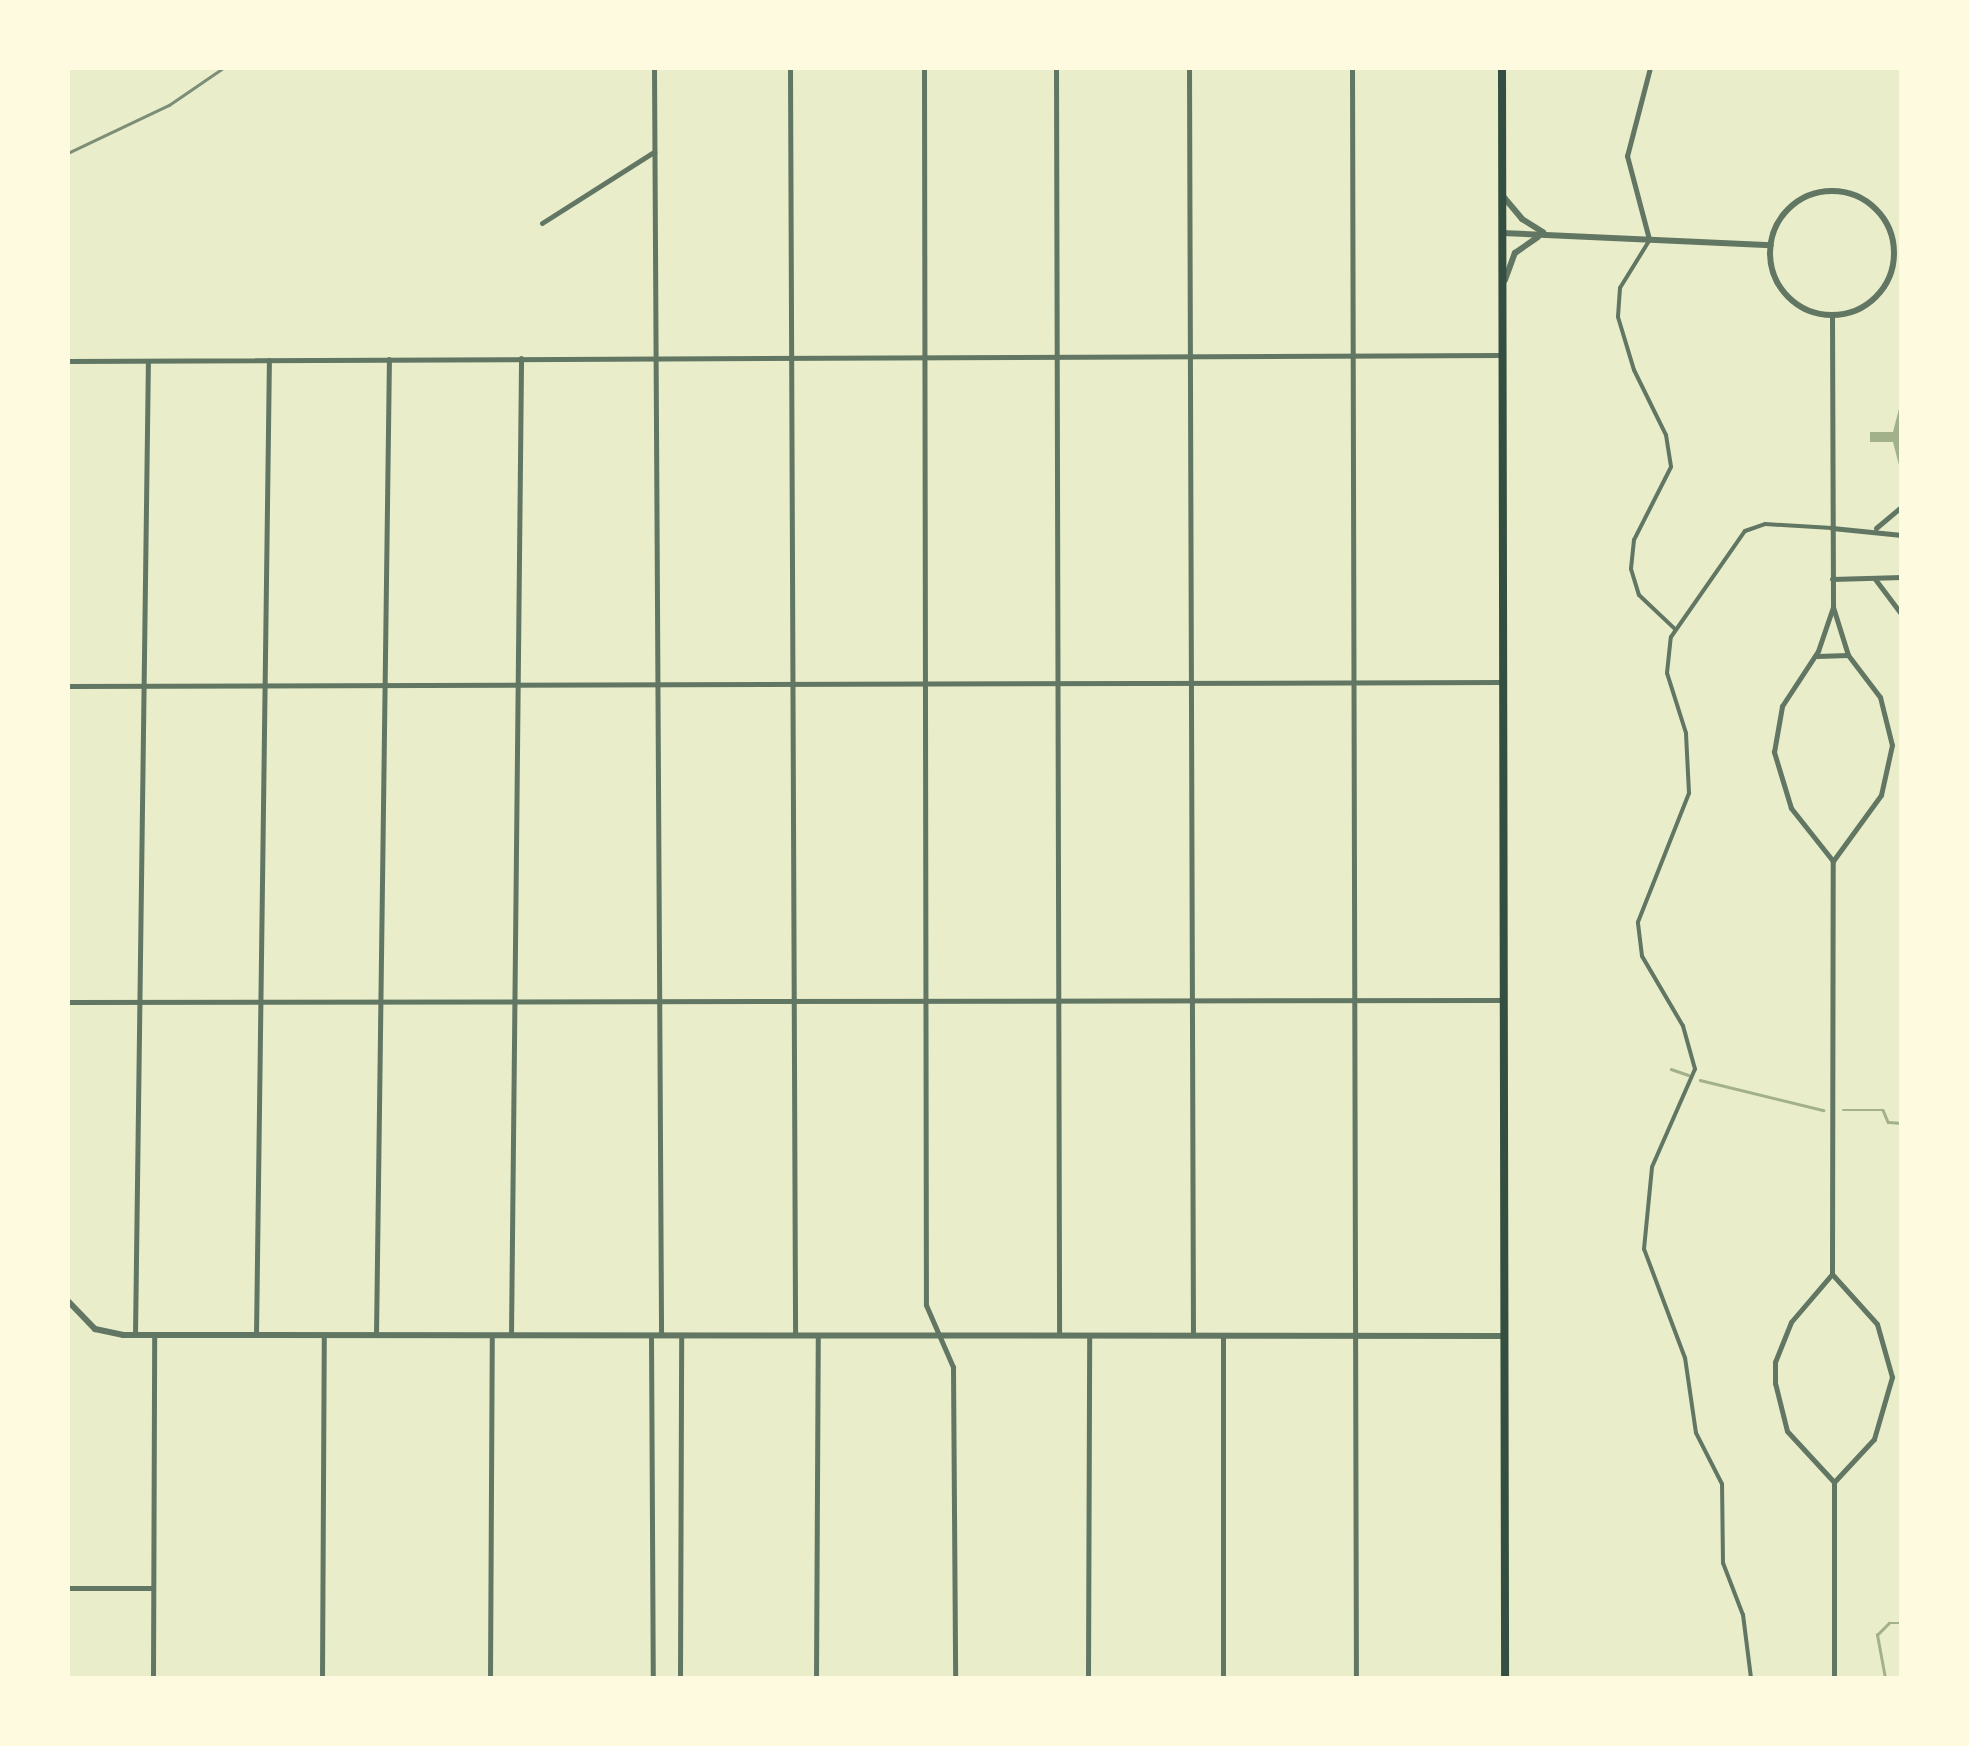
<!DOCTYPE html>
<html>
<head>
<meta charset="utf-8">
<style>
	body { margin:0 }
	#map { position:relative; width:1969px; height:1746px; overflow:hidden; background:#e9edc9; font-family:"Titillium Web",sans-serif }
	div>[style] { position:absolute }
	.water>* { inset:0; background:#a3b18a }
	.stream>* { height:2.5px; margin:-1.25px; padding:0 1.25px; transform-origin:1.25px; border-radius:1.25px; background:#a3b18a }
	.pedestrian>* { height:4px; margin:-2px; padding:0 2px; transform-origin:2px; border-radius:2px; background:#617663 }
	.minor>* { height:5px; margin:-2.5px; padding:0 2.5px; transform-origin:2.5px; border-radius:2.5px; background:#617663 }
	.tertiary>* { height:6px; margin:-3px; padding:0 3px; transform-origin:3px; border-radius:3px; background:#617663 }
	.tertiary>.ring { margin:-3px; padding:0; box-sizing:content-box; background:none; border:6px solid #617663; border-radius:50% }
	.secondary>* { height:8px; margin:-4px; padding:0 4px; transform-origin:4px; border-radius:4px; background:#344e41 }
	.rail>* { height:2.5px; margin:-1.25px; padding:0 1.25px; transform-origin:1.25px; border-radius:1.25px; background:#7c8e77 }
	span { translate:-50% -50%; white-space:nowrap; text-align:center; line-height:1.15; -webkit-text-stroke:8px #fefae0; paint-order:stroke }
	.frame { position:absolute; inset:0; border:70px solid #fefae0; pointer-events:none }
</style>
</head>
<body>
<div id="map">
	<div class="water">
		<i style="clip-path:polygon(1901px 401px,1901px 473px,1893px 442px,1870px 442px,1870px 432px,1893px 432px)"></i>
	</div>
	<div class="stream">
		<i style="left:1671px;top:1069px;width:18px;rotate:19deg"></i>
		<i style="left:1700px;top:1080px;width:127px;rotate:13.7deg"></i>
		<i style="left:1843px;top:1110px;width:40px"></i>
		<i style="left:1883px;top:1110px;width:13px;rotate:67deg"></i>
		<i style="left:1888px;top:1122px;width:14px;rotate:4deg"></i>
		<i style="left:1885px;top:1678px;width:44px;rotate:-100.5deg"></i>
		<i style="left:1877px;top:1635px;width:17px;rotate:-45deg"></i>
		<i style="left:1889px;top:1623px;width:13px"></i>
	</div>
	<div class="pedestrian">
		<i style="left:1649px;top:241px;width:55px;rotate:121.7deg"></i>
		<i style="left:1620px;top:288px;width:29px;rotate:94deg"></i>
		<i style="left:1618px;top:317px;width:55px;rotate:73.2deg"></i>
		<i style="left:1634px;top:370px;width:72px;rotate:63.8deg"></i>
		<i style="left:1666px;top:435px;width:32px;rotate:81deg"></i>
		<i style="left:1671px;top:467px;width:82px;rotate:116.9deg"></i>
		<i style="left:1634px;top:540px;width:29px;rotate:96deg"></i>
		<i style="left:1631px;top:569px;width:27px;rotate:73deg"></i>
		<i style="left:1639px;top:595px;width:50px;rotate:43.4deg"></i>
		<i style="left:1751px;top:1678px;width:64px;rotate:-97.2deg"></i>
		<i style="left:1743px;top:1615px;width:56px;rotate:-111deg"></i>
		<i style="left:1723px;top:1563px;width:79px;rotate:-90.7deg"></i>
		<i style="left:1722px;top:1484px;width:57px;rotate:-117deg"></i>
		<i style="left:1696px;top:1433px;width:76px;rotate:-98.3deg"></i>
		<i style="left:1685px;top:1358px;width:116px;rotate:-110.6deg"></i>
		<i style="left:1644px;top:1249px;width:82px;rotate:-84.4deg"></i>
		<i style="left:1652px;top:1167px;width:107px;rotate:-66.3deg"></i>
		<i style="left:1695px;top:1069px;width:45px;rotate:-105.6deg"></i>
		<i style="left:1683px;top:1026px;width:81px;rotate:-120.4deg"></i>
		<i style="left:1642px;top:956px;width:34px;rotate:-97deg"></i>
		<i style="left:1638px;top:922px;width:139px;rotate:-68.4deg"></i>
		<i style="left:1689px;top:793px;width:60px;rotate:-92.9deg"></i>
		<i style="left:1686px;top:733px;width:63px;rotate:-107.6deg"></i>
		<i style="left:1667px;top:673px;width:36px;rotate:-84deg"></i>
		<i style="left:1671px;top:637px;width:129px;rotate:-55.1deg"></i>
		<i style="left:1745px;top:531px;width:21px;rotate:-19deg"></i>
		<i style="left:1765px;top:524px;width:67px;rotate:3.4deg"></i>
	</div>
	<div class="minor">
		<i style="left:654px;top:68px;width:1267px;rotate:89.68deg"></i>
		<i style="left:790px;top:68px;width:1267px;rotate:89.77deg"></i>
		<i style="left:924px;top:68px;width:1237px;rotate:89.91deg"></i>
		<i style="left:926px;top:1305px;width:68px;rotate:66.5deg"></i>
		<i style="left:953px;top:1367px;width:311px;rotate:89.6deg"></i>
		<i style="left:1056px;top:68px;width:1267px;rotate:89.86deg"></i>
		<i style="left:1189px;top:68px;width:1267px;rotate:89.82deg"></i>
		<i style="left:1352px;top:68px;width:1610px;rotate:89.86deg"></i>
		<i style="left:542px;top:223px;width:133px;rotate:-32.4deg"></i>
		<i style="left:1649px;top:239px;width:86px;rotate:-104.8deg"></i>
		<i style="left:1627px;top:156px;width:91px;rotate:-75.4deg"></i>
		<i style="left:1832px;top:315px;width:292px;rotate:89.8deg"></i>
		<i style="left:68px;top:361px;width:1434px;rotate:-0.24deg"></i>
		<i style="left:1832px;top:528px;width:70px;rotate:5.7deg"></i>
		<i style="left:1876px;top:528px;width:34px;rotate:-40deg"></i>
		<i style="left:1832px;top:579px;width:70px;rotate:-1.6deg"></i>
		<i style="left:1875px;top:579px;width:45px;rotate:53.1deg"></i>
		<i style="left:1817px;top:656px;width:31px;rotate:-2deg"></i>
		<i style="left:68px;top:686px;width:1435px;rotate:-0.16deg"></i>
		<i style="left:68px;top:1002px;width:1436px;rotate:-0.08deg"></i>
		<i style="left:1832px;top:1274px;width:413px;rotate:-89.9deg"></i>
		<i style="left:1833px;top:861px;width:68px;rotate:-128.4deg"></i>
		<i style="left:1791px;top:808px;width:59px;rotate:-106.9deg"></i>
		<i style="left:1774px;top:752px;width:47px;rotate:-80.1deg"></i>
		<i style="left:1782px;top:706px;width:66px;rotate:-56.8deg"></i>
		<i style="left:1818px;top:651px;width:46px;rotate:-71.2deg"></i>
		<i style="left:1833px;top:607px;width:50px;rotate:72.6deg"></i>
		<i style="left:1848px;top:655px;width:53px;rotate:52.7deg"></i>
		<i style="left:1880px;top:697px;width:49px;rotate:76deg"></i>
		<i style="left:1892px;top:745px;width:51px;rotate:102.4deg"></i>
		<i style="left:1881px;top:795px;width:82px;rotate:126deg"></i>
		<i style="left:1832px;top:1274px;width:67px;rotate:48deg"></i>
		<i style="left:1877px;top:1324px;width:55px;rotate:74.2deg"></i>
		<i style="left:1892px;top:1377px;width:65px;rotate:106.2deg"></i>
		<i style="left:1874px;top:1439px;width:59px;rotate:132.9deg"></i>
		<i style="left:1834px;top:1482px;width:69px;rotate:-132.7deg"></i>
		<i style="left:1787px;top:1431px;width:49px;rotate:-104deg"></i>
		<i style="left:1775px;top:1383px;width:21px;rotate:-90deg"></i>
		<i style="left:1775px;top:1362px;width:43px;rotate:-68.2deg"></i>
		<i style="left:1791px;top:1322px;width:63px;rotate:-49.5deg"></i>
		<i style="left:135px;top:1335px;width:974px;rotate:-89.24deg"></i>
		<i style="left:256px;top:1335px;width:975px;rotate:-89.24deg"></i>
		<i style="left:376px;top:1335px;width:976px;rotate:-89.24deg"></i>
		<i style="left:511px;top:1335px;width:977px;rotate:-89.41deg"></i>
		<i style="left:651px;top:1335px;width:343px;rotate:89.7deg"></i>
		<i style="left:1834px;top:1482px;width:196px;rotate:90deg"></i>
		<i style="left:68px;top:1588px;width:85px"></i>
		<i style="left:153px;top:1678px;width:343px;rotate:-89.8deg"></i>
		<i style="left:322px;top:1678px;width:343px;rotate:-89.7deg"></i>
		<i style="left:490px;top:1678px;width:343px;rotate:-89.7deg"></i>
		<i style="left:680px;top:1678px;width:341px;rotate:-89.8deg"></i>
		<i style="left:816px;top:1678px;width:341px;rotate:-89.7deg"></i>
		<i style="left:1088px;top:1678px;width:341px;rotate:-89.8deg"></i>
		<i style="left:1223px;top:1678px;width:341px;rotate:-90deg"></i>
	</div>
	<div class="tertiary">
		<i class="ring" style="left:1770px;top:191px;width:118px;height:118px"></i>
		<i style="left:1502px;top:195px;width:31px;rotate:50deg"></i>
		<i style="left:1522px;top:219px;width:25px;rotate:32deg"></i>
		<i style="left:1502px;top:233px;width:269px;rotate:2.6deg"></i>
		<i style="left:1505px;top:280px;width:29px;rotate:-70deg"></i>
		<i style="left:1515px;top:253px;width:28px;rotate:-35deg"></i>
		<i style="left:68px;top:1301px;width:39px;rotate:46deg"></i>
		<i style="left:95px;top:1329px;width:29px;rotate:12deg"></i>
		<i style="left:123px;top:1335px;width:1381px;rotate:0.04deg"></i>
	</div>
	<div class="secondary">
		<i style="left:1502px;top:68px;width:1610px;rotate:89.89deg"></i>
	</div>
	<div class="rail">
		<i style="left:68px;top:153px;width:112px;rotate:-25.4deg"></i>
		<i style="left:169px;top:105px;width:65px;rotate:-34.4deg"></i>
	</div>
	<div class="frame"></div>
</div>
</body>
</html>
